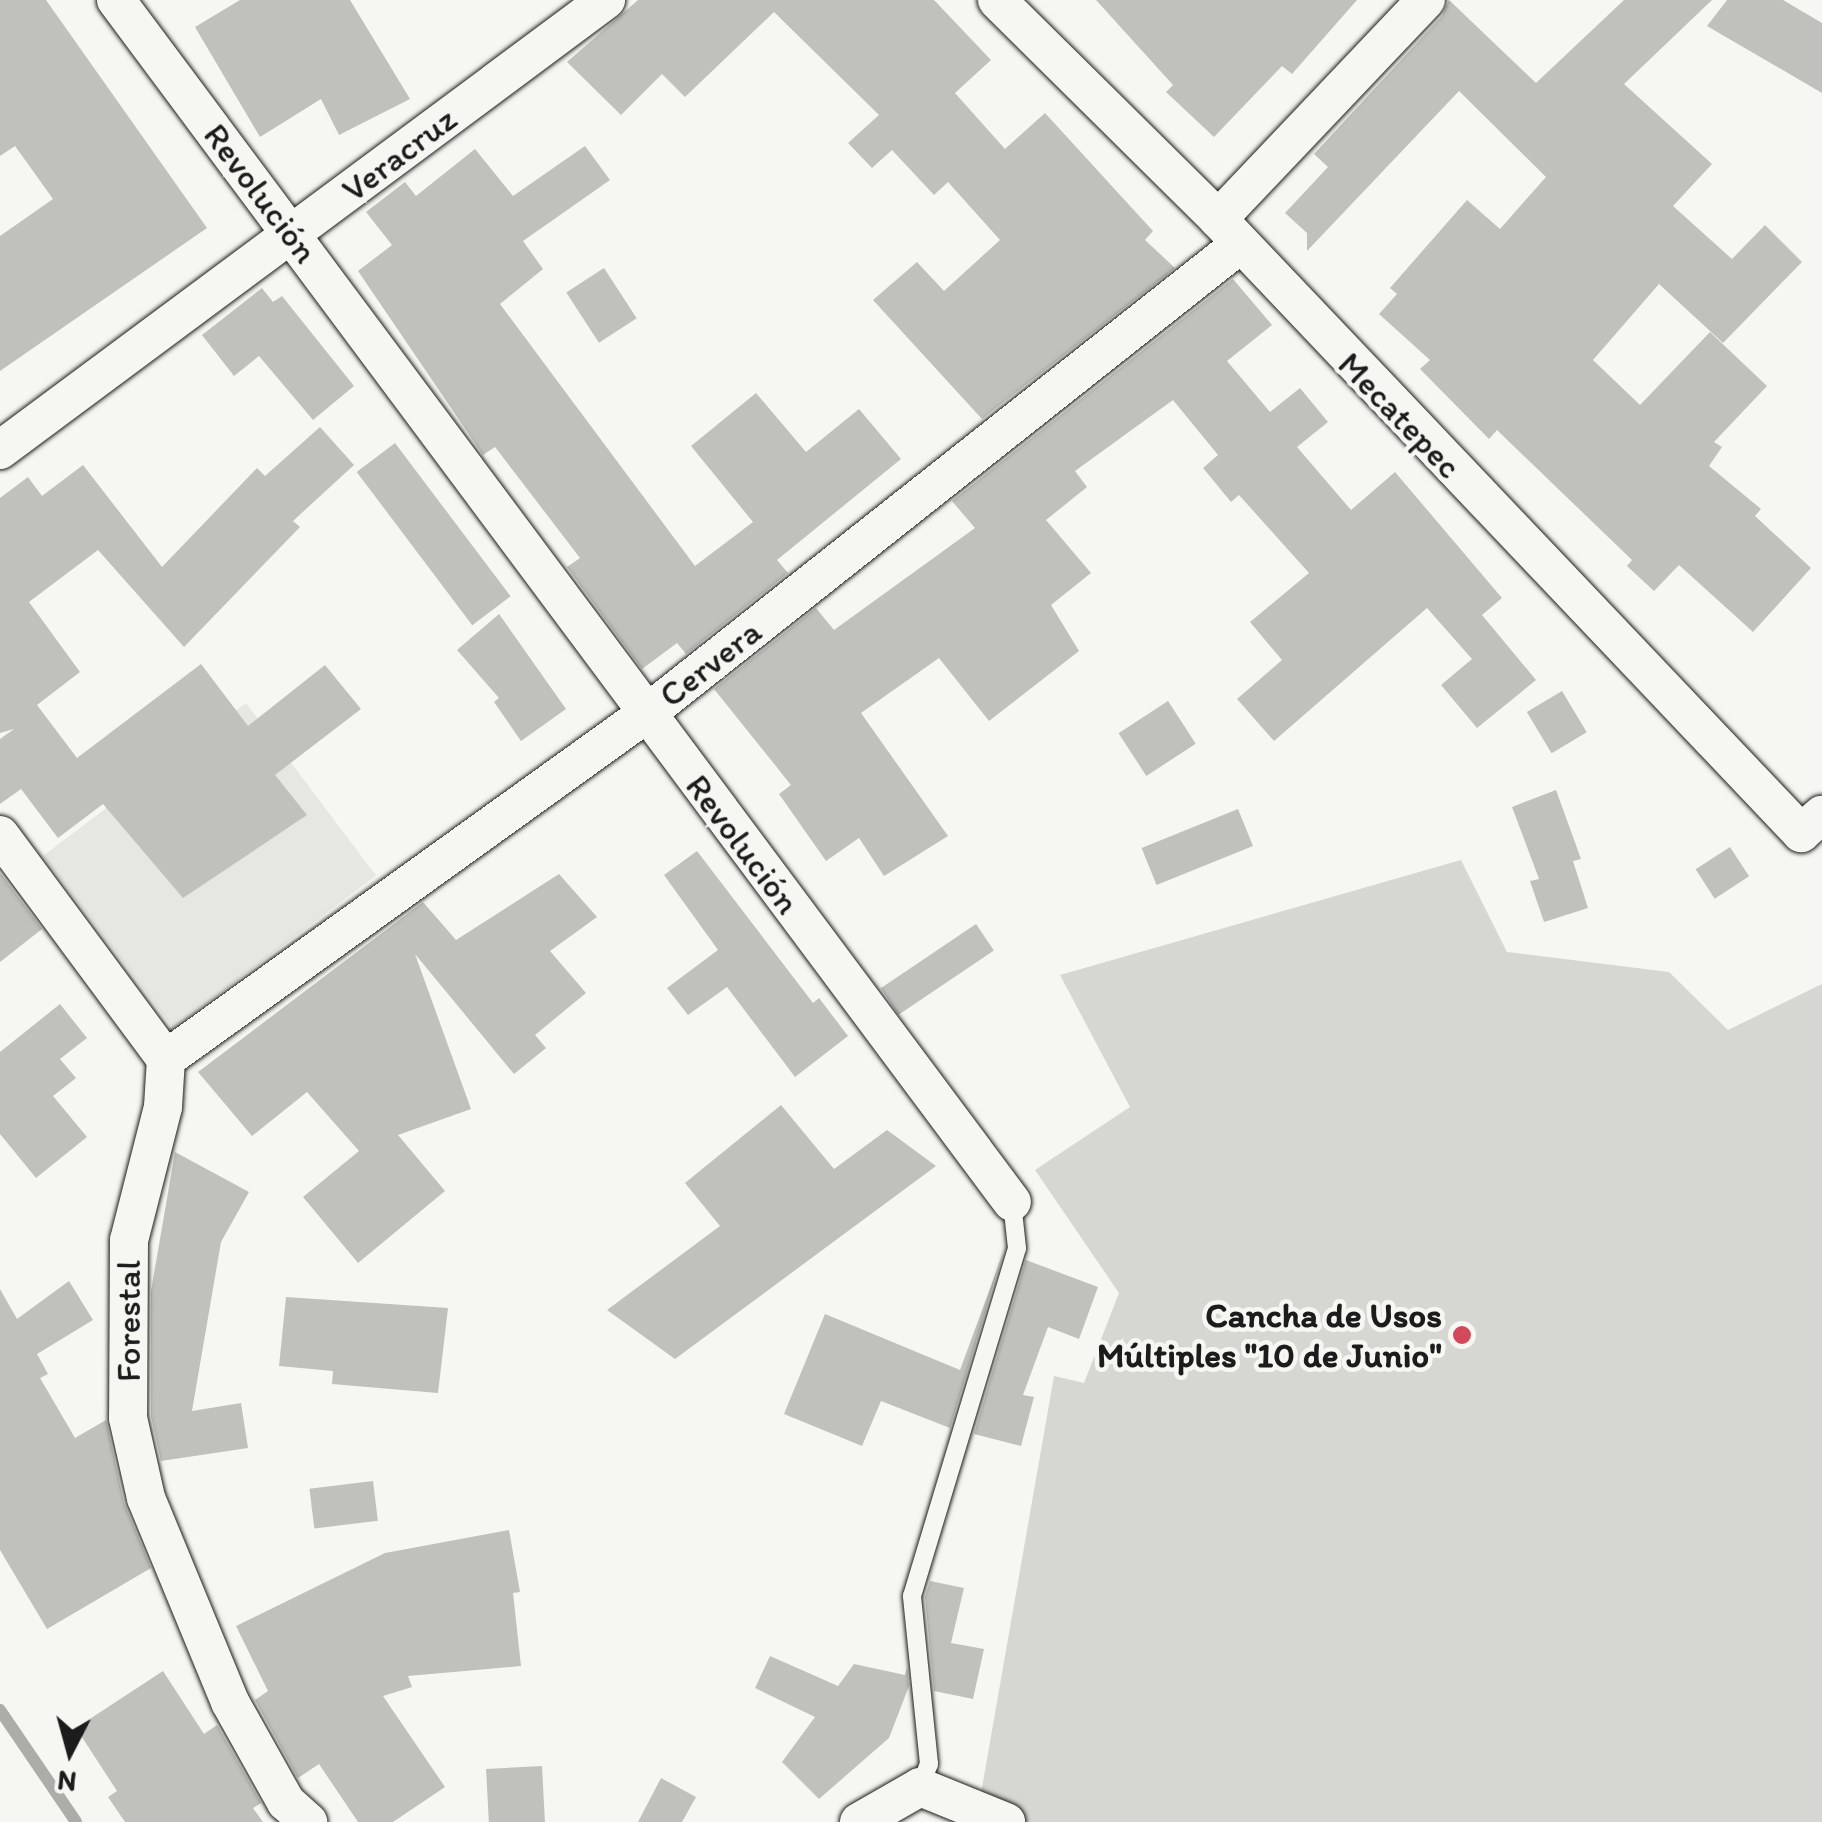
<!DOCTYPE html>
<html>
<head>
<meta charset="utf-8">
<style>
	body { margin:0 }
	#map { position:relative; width:1822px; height:1822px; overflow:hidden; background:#f6f6f2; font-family:Itim,sans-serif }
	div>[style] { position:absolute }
	.built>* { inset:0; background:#e6e6e2; transform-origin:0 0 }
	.green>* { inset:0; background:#d6d6d2 }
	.stream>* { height:12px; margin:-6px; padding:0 6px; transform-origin:6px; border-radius:6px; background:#acaca9 }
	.building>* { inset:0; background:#c0c0bd; transform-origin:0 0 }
	.roads { filter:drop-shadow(0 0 2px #1c1c1c) drop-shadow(0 0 2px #1c1c1c) }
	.lane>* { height:18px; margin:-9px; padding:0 9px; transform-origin:9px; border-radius:9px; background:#f6f6f2 }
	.street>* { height:38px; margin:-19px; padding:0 19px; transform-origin:19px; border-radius:19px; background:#f6f6f2 }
	.dots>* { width:28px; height:28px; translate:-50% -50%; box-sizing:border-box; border:5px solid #f6f6f2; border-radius:50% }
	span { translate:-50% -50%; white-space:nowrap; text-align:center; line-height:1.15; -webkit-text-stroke:9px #f6f6f2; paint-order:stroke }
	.street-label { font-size:35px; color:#1c1c1c }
	.poi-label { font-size:35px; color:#1c1c1c; font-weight:700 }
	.right { translate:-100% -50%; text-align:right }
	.north { position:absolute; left:20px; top:1702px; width:100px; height:100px; -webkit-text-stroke:8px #f6f6f2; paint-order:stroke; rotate:186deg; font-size:28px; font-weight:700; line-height:40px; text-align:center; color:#1c1c1c }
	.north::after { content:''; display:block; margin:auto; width:35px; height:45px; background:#1c1c1c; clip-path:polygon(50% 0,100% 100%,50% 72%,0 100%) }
</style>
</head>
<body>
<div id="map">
	<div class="built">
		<i style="left:246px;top:703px;width:216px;height:254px;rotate:53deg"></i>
	</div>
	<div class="green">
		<i style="clip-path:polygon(1461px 860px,1507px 952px,1669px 972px,1728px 1030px,1822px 984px,1822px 1822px,976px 1822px,1054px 1376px,1084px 1383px,1119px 1293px,1035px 1170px,1130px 1107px,1060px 975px)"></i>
	</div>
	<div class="stream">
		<i style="left:0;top:1710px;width:135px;rotate:55.8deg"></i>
	</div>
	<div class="building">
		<i style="clip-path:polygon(0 0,46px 0,207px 228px,0 371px,0 236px,53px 199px,15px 146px,0 156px)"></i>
		<i style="clip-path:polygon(240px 0,350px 0,410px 99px,339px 135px,321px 99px,260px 137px,195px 27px)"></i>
		<i style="clip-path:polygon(638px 0,934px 0,991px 60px,955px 93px,1005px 149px,1045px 113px,1153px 231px,1145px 240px,1175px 268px,982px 419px,873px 300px,917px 262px,944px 291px,1000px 240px,948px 182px,934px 195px,892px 150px,872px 168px,848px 143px,879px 115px,774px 12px,685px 97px,662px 74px,621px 115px,567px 62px)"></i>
		<i style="clip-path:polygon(1096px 0,1357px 0,1292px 74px,1282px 66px,1214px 137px,1166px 92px,1173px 85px)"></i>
		<i style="clip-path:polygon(1449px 0,1536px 83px,1624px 0,1712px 0,1624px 84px,1712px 164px,1673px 206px,1732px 259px,1765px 225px,1802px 262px,1723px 343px,1659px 284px,1593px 360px,1640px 405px,1710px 332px,1767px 386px,1714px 442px,1722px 447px,1709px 466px,1761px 509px,1755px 516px,1811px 568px,1753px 632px,1679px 565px,1654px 591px,1627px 566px,1632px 560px,1497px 430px,1489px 439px,1420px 369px,1430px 360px,1379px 314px,1397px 294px,1390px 288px,1467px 200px,1500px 229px,1546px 177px,1459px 91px,1307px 251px,1307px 233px,1285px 213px,1328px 167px,1314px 154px,1442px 16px)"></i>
		<i style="clip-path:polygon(1727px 0,1783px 0,1822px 23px,1822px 93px,1707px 26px)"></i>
		<i style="clip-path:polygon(585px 146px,610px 180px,523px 241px,543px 269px,500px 304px,695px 566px,753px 522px,691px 446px,756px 393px,806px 452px,859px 409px,901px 459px,777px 560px,788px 573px,686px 654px,677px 643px,642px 669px,567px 567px,580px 558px,495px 447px,483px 455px,358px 271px,392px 245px,366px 212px,405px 182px,416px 196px,475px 149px,513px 196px)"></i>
		<i style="left:604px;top:268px;width:60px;height:45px;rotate:57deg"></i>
		<i style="clip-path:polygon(1233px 279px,1272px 325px,1227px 361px,1270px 412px,1300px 388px,1328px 422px,1297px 447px,1351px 510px,1395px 472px,1502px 598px,1482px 615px,1536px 680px,1477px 728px,1441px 685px,1472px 659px,1427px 608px,1274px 741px,1237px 699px,1282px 660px,1250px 622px,1309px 573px,1239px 495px,1231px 502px,1203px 468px,1218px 455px,1173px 400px,1075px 471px,1087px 487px,1046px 520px,1091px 573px,1051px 605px,1079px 651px,989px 721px,939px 658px,861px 713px,948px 836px,884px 876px,859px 838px,826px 861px,779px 794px,791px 785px,714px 689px,816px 608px,834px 630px,975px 528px,952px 501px)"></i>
		<i style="clip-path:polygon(262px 288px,273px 302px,282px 296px,354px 386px,313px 420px,259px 356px,234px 376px,202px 335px)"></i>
		<i style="clip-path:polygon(320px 427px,354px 465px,293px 521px,300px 527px,184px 647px,98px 550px,29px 602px,80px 672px,37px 705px,77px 758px,201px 664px,248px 726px,325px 665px,361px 709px,275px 775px,307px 815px,183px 898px,103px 804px,58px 838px,21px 789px,0 804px,0 739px,14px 729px,0 733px,0 498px,28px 477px,42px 496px,83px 465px,162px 567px,257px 468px,265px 476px)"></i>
		<i style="left:395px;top:443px;width:192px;height:48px;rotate:53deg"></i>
		<i style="clip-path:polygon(499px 614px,566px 709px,521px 741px,494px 702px,499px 698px,457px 650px)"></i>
		<i style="left:1562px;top:691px;width:48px;height:41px;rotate:59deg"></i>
		<i style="left:1168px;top:701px;width:51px;height:59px;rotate:57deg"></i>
		<i style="clip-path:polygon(1556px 790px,1581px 859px,1573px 861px,1588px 908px,1544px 922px,1530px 881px,1539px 879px,1512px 807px)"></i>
		<i style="left:1238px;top:809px;width:40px;height:104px;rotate:68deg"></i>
		<i style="left:1730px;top:847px;width:35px;height:41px;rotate:57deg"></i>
		<i style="clip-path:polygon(697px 851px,813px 1003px,819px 998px,848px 1036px,795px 1077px,727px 987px,688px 1015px,667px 988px,718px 950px,664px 875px)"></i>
		<i style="clip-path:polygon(0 873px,42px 929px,0 962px)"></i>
		<i style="clip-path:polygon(559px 874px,597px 917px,550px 951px,586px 993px,535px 1035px,546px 1048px,514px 1074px,415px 954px,471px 1109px,398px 1135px,445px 1191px,358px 1263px,303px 1197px,359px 1151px,307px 1092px,252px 1136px,198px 1072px,423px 902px,456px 940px)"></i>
		<i style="left:976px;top:924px;width:32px;height:115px;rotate:56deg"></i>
		<i style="clip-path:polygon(60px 1004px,87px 1038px,60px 1059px,76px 1078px,53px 1096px,87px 1137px,36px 1178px,0 1134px,0 1052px)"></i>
		<i style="clip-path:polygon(781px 1105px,834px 1169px,887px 1130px,936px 1166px,675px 1359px,607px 1310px,720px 1226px,685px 1183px)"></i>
		<i style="clip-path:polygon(175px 1152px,249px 1192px,221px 1242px,192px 1411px,241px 1403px,248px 1448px,161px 1461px,151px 1416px,151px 1291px)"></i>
		<i style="clip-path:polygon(1003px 1253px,950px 1428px,881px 1401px,862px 1446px,784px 1414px,825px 1314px,960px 1370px)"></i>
		<i style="clip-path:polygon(1026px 1260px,1098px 1287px,1079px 1339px,1048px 1327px,1023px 1395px,1034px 1397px,1021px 1446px,974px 1434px)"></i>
		<i style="clip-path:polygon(69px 1281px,93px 1320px,37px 1354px,48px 1374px,40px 1378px,75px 1438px,106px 1420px,124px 1503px,151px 1568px,47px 1629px,0 1550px,0 1289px,17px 1319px)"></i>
		<i style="clip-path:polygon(286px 1297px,448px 1308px,438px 1393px,332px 1384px,333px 1371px,279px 1366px)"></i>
		<i style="left:373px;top:1481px;width:40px;height:64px;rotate:83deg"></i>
		<i style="clip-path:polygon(509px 1530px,520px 1592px,513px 1593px,521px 1666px,408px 1676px,412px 1687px,383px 1696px,445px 1787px,393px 1822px,358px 1822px,319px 1764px,298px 1778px,255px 1700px,268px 1691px,236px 1626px,385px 1553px)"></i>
		<i style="clip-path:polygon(930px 1581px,964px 1588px,951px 1643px,984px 1649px,973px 1699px,934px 1691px,925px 1597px)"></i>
		<i style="clip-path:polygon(770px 1656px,838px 1686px,854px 1664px,905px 1675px,907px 1667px,909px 1686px,889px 1738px,819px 1799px,782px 1762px,815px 1717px,755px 1688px)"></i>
		<i style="clip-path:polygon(163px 1671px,204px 1734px,217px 1725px,261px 1803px,253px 1808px,263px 1822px,125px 1822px,108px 1797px,117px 1791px,76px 1728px)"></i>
		<i style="left:542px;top:1766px;width:56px;height:56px;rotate:87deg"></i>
		<i style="clip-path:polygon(661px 1778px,696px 1797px,682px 1822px,638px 1822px)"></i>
	</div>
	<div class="roads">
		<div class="lane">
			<i style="left:920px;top:1787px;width:25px;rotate:-69deg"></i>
			<i style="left:929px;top:1764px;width:169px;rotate:-95.8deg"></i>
			<i style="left:912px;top:1596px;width:363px;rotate:-73.2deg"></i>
			<i style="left:1017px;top:1248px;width:46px;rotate:-96.2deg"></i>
		</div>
		<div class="street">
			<i style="left:116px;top:0;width:1499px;rotate:53.3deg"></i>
			<i style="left:997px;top:0;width:311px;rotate:44.7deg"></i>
			<i style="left:1218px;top:219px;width:847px;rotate:46.48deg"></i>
			<i style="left:1801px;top:833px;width:28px;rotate:-41deg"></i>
			<i style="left:1218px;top:219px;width:302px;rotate:-46.5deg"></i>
			<i style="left:0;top:450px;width:755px;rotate:-36.6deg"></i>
			<i style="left:0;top:835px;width:279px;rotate:53.5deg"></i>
			<i style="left:166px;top:1059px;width:48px;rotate:93.6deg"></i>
			<i style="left:163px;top:1107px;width:137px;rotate:104.3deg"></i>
			<i style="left:129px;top:1240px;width:178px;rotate:90.3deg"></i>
			<i style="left:128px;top:1418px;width:82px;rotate:77.3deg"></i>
			<i style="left:146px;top:1498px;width:221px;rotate:67.6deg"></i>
			<i style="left:230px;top:1702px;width:115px;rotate:60.8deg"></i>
			<i style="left:286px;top:1802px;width:30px;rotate:42deg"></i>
			<i style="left:166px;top:1059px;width:591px;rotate:-35.71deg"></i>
			<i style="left:646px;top:714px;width:755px;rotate:-38.33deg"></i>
			<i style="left:859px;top:1822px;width:70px;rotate:-29.8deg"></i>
			<i style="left:920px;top:1787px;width:93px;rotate:22.1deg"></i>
		</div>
	</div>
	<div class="dots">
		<i style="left:1462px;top:1335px;background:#d1495b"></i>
	</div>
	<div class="street-label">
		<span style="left:399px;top:154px;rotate:-37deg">Veracruz</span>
		<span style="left:261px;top:193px;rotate:53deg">Revolución</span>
		<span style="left:1400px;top:415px;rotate:46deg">Mecatepec</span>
		<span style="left:710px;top:663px;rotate:-38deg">Cervera</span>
		<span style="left:743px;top:844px;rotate:53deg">Revolución</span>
		<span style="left:128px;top:1321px;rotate:-90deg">Forestal</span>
	</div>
	<div class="poi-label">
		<span class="right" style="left:1442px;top:1335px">Cancha de Usos<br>Múltiples "10 de Junio"</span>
	</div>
	<div class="north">N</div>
</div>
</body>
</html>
